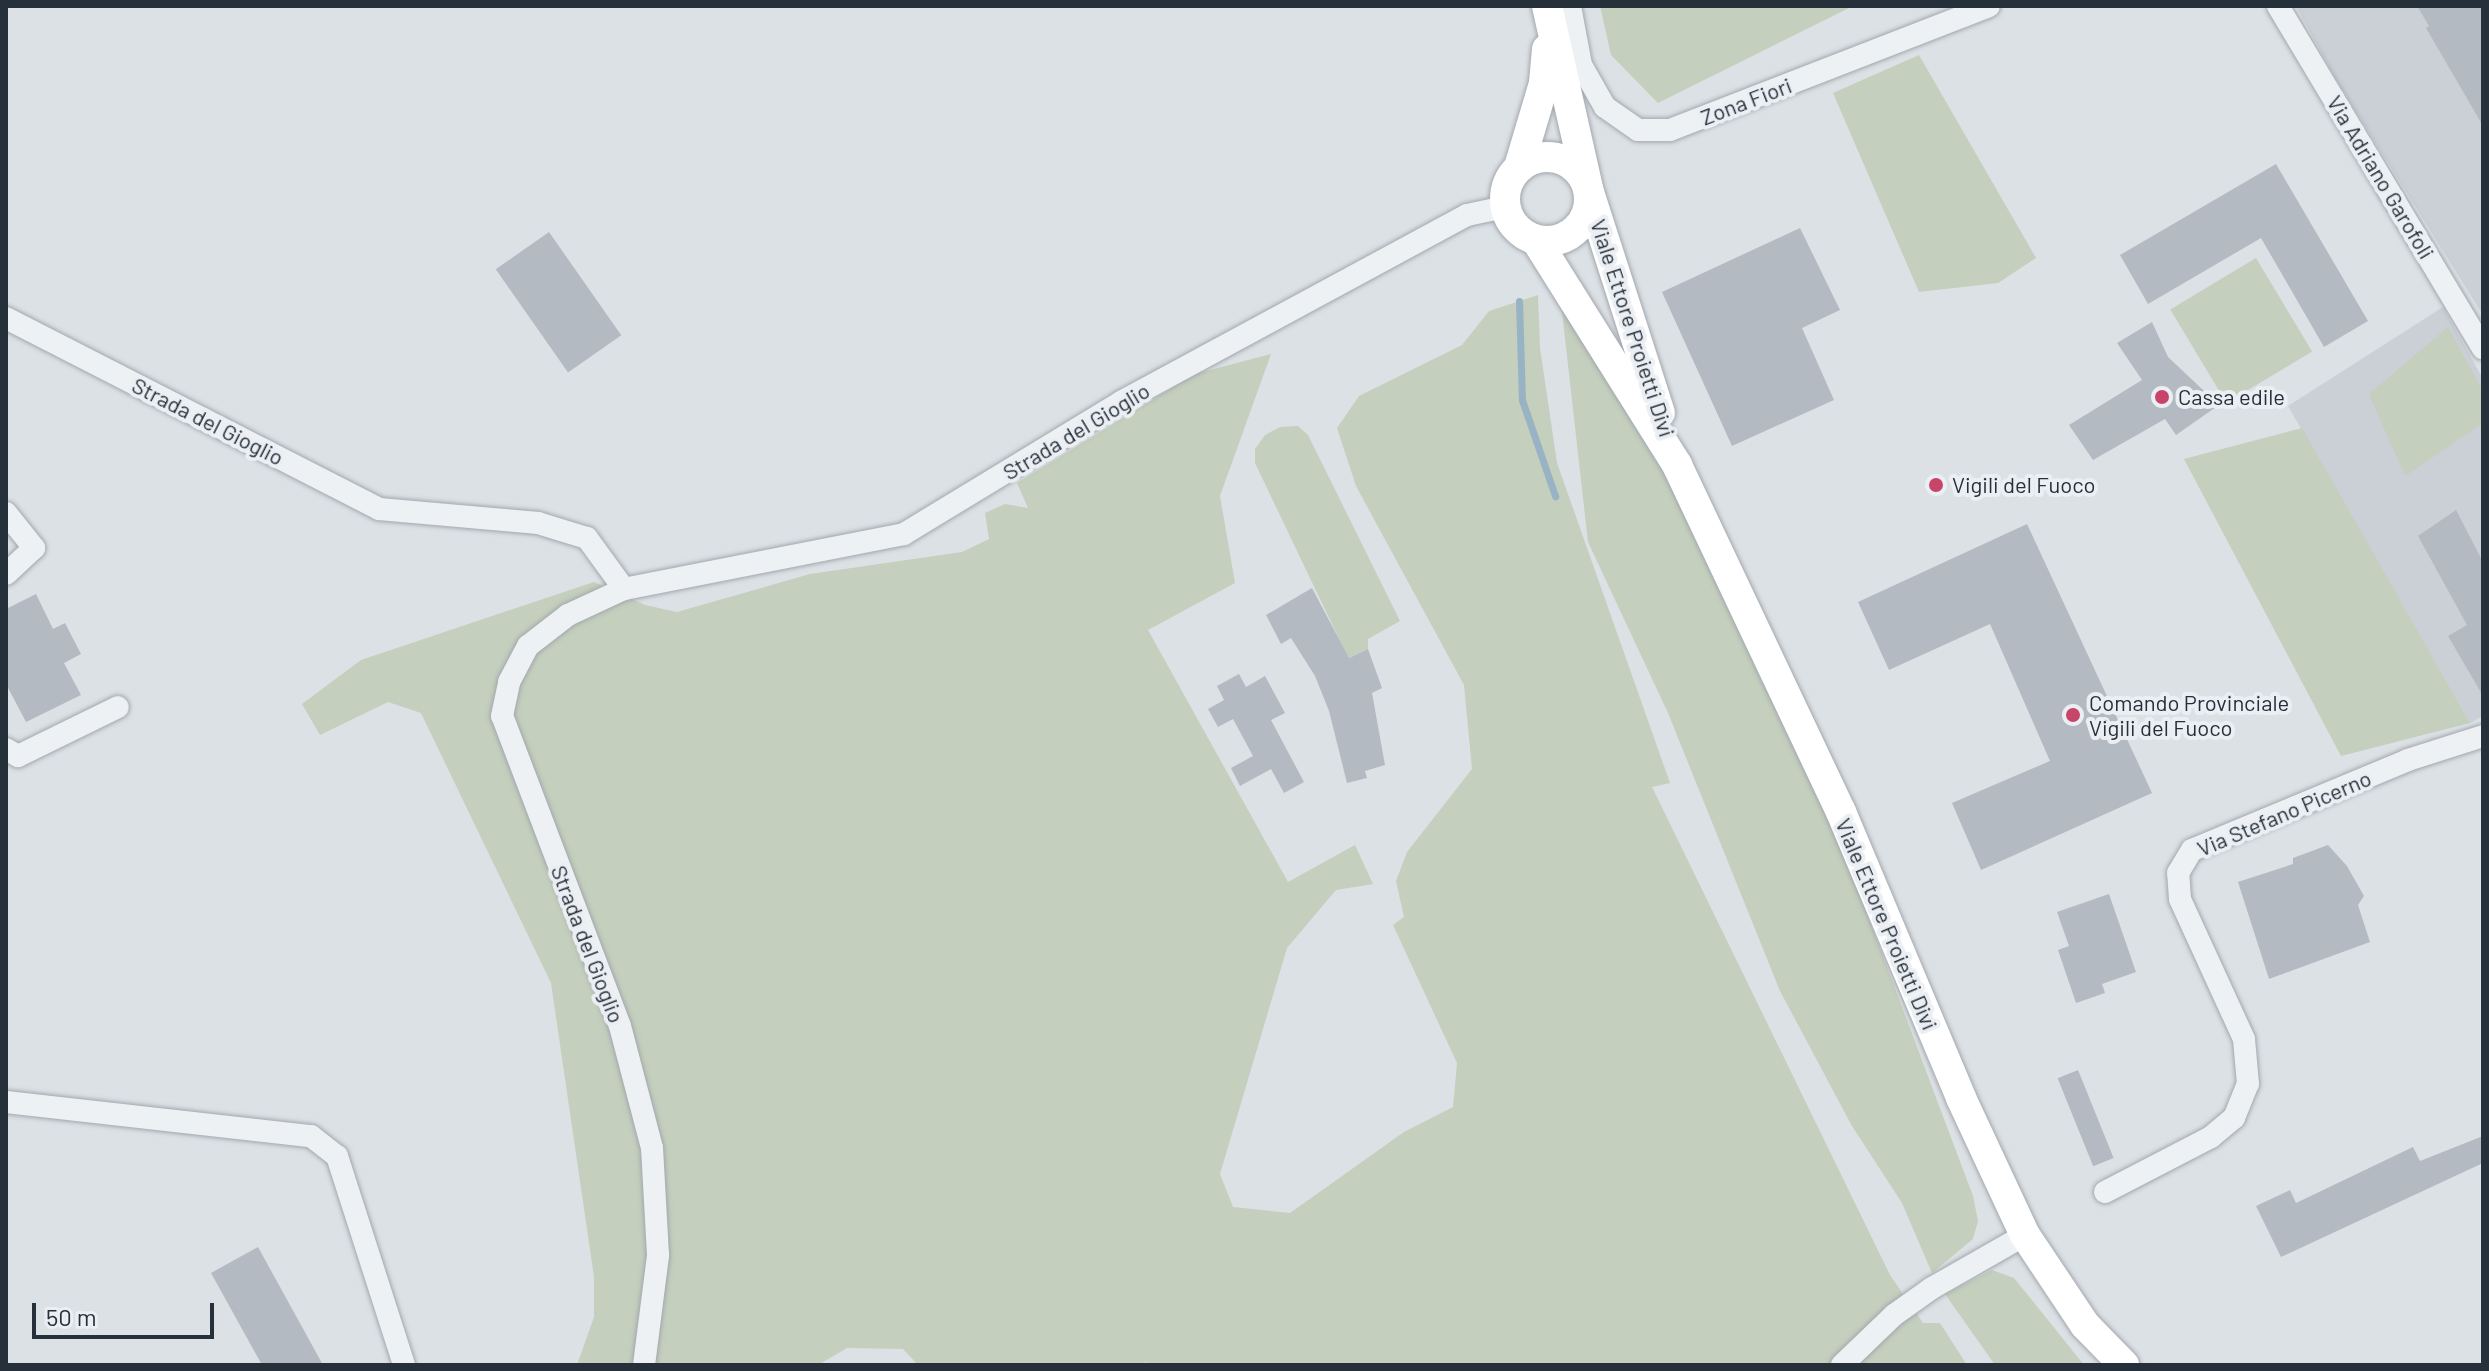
<!DOCTYPE html>
<html>
<head>
<meta charset="utf-8">
<style>
	body { margin:0 }
	#map { position:relative; width:2489px; height:1371px; overflow:hidden; background:#dce1e5; font-family:Barlow,sans-serif }
	div>[style] { position:absolute }
	.built>* { inset:0; background:#cad0d6 }
	.green>* { inset:0; background:#c4cfbd; transform-origin:0 0 }
	.stream>* { height:7px; margin:-3.5px; padding:0 3.5px; transform-origin:3.5px; border-radius:3.5px; background:#98b3c4 }
	.building>* { inset:0; background:#b3bac2; transform-origin:0 0 }
	.roads { filter:drop-shadow(0 0 2px #a2a8ae) drop-shadow(0 0 2px #a2a8ae) }
	.street>* { height:22px; margin:-11px; padding:0 11px; transform-origin:11px; border-radius:11px; background:#eef1f4 }
	.secondary>* { height:30px; margin:-15px; padding:0 15px; transform-origin:15px; border-radius:15px; background:#fff }
	.secondary>.ring { margin:-15px; padding:0; box-sizing:content-box; background:none; border:30px solid #fff; border-radius:50% }
	.dots>* { width:22px; height:22px; translate:-50% -50%; box-sizing:border-box; border:4px solid #ebeff3; border-radius:50% }
	span { translate:-50% -50%; white-space:nowrap; text-align:center; line-height:1.15; -webkit-text-stroke:8px #ebeff3; paint-order:stroke }
	.street-label { font-size:22px; color:#26303a }
	.poi-label { font-size:22px; color:#26303a }
	.left { translate:0 -50%; text-align:left }
	.frame { position:absolute; inset:0; border:8px solid #26303a; pointer-events:none }
	.scale { position:absolute; left:32px; top:1303px; width:182px; height:36px; box-sizing:border-box; border:4px solid #26303a; border-top:0; padding-left:10px; font-size:24px; line-height:28px; white-space:nowrap; color:#26303a; -webkit-text-stroke:6px #ebeff3; paint-order:stroke }
</style>
</head>
<body>
<div id="map">
	<div class="built">
		<i style="clip-path:polygon(2296px 6px,2483px 6px,2483px 315px,2336px 79px)"></i>
		<i style="clip-path:polygon(2443px 307px,2483px 379px,2483px 716px,2470px 723px,2288px 406px)"></i>
	</div>
	<div class="green">
		<i style="clip-path:polygon(1600px 6px,1853px 6px,1658px 103px,1611px 55px)"></i>
		<i style="clip-path:polygon(1919px 55px,2036px 258px,1998px 283px,1919px 292px,1833px 93px)"></i>
		<i style="left:2256px;top:258px;width:109px;height:100px;rotate:59deg"></i>
		<i style="clip-path:polygon(1560px 294px,1632px 399px,1831px 818px,1973px 1196px,1978px 1221px,1973px 1239px,1932px 1273px,1902px 1203px,1852px 1126px,1780px 991px,1668px 713px,1588px 542px)"></i>
		<i style="clip-path:polygon(1538px 295px,1540px 348px,1557px 463px,1670px 783px,1652px 787px,1890px 1275px,1923px 1323px,1940px 1323px,1967px 1365px,1149px 1365px,1146px 1362px,1141px 1365px,918px 1365px,903px 1349px,847px 1348px,818px 1365px,577px 1365px,594px 1317px,594px 1277px,551px 983px,421px 713px,388px 702px,320px 735px,302px 704px,361px 660px,594px 582px,645px 605px,677px 612px,810px 574px,962px 552px,989px 539px,985px 513px,1005px 504px,1028px 508px,1017px 483px,1195px 374px,1271px 354px,1220px 496px,1235px 583px,1148px 630px,1288px 882px,1355px 845px,1373px 884px,1336px 890px,1287px 948px,1220px 1174px,1233px 1207px,1290px 1213px,1404px 1132px,1453px 1107px,1457px 1063px,1393px 925px,1404px 917px,1396px 881px,1407px 852px,1472px 769px,1464px 685px,1356px 486px,1337px 428px,1359px 396px,1462px 345px,1489px 311px)"></i>
		<i style="clip-path:polygon(2448px 327px,2483px 391px,2483px 423px,2405px 476px,2369px 394px)"></i>
		<i style="clip-path:polygon(1298px 426px,1308px 435px,1400px 621px,1368px 639px,1368px 649px,1333px 665px,1341px 643px,1255px 463px,1255px 449px,1265px 435px,1280px 427px)"></i>
		<i style="clip-path:polygon(2302px 428px,2470px 723px,2341px 756px,2184px 459px)"></i>
		<i style="clip-path:polygon(1992px 1270px,2014px 1278px,2084px 1365px,1995px 1365px,1945px 1294px)"></i>
	</div>
	<div class="stream">
		<i style="left:1519px;top:301px;width:99px;rotate:88.3deg"></i>
		<i style="left:1522px;top:400px;width:102px;rotate:71deg"></i>
	</div>
	<div class="building">
		<i style="clip-path:polygon(2417px 6px,2483px 6px,2483px 126px,2426px 28px,2429px 26px)"></i>
		<i style="clip-path:polygon(2276px 164px,2368px 321px,2324px 347px,2261px 238px,2148px 304px,2120px 255px)"></i>
		<i style="clip-path:polygon(1800px 228px,1840px 310px,1802px 328px,1834px 400px,1732px 446px,1662px 292px)"></i>
		<i style="left:549px;top:232px;width:126px;height:65px;rotate:55deg"></i>
		<i style="clip-path:polygon(2152px 322px,2168px 357px,2219px 405px,2176px 435px,2165px 419px,2093px 460px,2069px 425px,2142px 380px,2117px 343px)"></i>
		<i style="clip-path:polygon(2456px 510px,2483px 562px,2483px 696px,2448px 636px,2467px 625px,2418px 536px)"></i>
		<i style="clip-path:polygon(2027px 524px,2152px 793px,1981px 870px,1952px 803px,2050px 761px,1990px 624px,1889px 670px,1858px 602px)"></i>
		<i style="clip-path:polygon(1312px 588px,1349px 658px,1368px 649px,1382px 688px,1372px 693px,1385px 765px,1365px 771px,1367px 778px,1347px 783px,1329px 711px,1315px 676px,1291px 638px,1281px 644px,1266px 615px)"></i>
		<i style="clip-path:polygon(36px 594px,53px 629px,65px 623px,81px 654px,64px 663px,81px 695px,26px 722px,6px 684px,6px 609px)"></i>
		<i style="clip-path:polygon(1239px 674px,1246px 687px,1265px 676px,1285px 713px,1271px 720px,1304px 782px,1284px 793px,1271px 769px,1240px 786px,1231px 768px,1253px 756px,1233px 719px,1218px 727px,1208px 709px,1224px 700px,1217px 686px)"></i>
		<i style="clip-path:polygon(2328px 845px,2347px 866px,2364px 896px,2358px 905px,2370px 942px,2269px 979px,2238px 882px,2293px 864px,2293px 858px)"></i>
		<i style="clip-path:polygon(2109px 894px,2136px 972px,2102px 984px,2105px 993px,2076px 1003px,2058px 950px,2069px 946px,2057px 912px)"></i>
		<i style="left:2078px;top:1070px;width:95px;height:22px;rotate:68deg"></i>
		<i style="clip-path:polygon(2483px 1136px,2483px 1163px,2281px 1257px,2256px 1206px,2290px 1190px,2296px 1203px,2413px 1147px,2420px 1161px)"></i>
		<i style="clip-path:polygon(258px 1247px,323px 1365px,262px 1365px,211px 1273px)"></i>
	</div>
	<div class="roads">
		<div class="street">
			<i style="left:1570px;top:6px;width:60px;rotate:79.4deg"></i>
			<i style="left:1581px;top:65px;width:48px;rotate:60.3deg"></i>
			<i style="left:1605px;top:107px;width:40px;rotate:34.9deg"></i>
			<i style="left:1638px;top:130px;width:32px"></i>
			<i style="left:1670px;top:130px;width:342px;rotate:-21.2deg"></i>
			<i style="left:2278px;top:6px;width:399px;rotate:59.1deg"></i>
			<i style="left:6px;top:318px;width:419px;rotate:27.1deg"></i>
			<i style="left:379px;top:509px;width:160px;rotate:5deg"></i>
			<i style="left:538px;top:523px;width:51px;rotate:17deg"></i>
			<i style="left:587px;top:538px;width:63px;rotate:54deg"></i>
			<i style="left:6px;top:513px;width:45px;rotate:51.3deg"></i>
			<i style="left:34px;top:548px;width:38px;rotate:137deg"></i>
			<i style="left:6px;top:749px;width:14px;rotate:30deg"></i>
			<i style="left:18px;top:756px;width:111px;rotate:-26.1deg"></i>
			<i style="left:6px;top:1102px;width:307px;rotate:6.4deg"></i>
			<i style="left:311px;top:1136px;width:33px;rotate:38deg"></i>
			<i style="left:337px;top:1156px;width:219px;rotate:72.2deg"></i>
			<i style="left:2105px;top:1192px;width:119px;rotate:-27.4deg"></i>
			<i style="left:2211px;top:1137px;width:30px;rotate:-40deg"></i>
			<i style="left:2234px;top:1118px;width:37px;rotate:-68deg"></i>
			<i style="left:2248px;top:1084px;width:45px;rotate:-95.1deg"></i>
			<i style="left:2244px;top:1039px;width:154px;rotate:-114.6deg"></i>
			<i style="left:2180px;top:899px;width:26px;rotate:-94deg"></i>
			<i style="left:2178px;top:873px;width:27px;rotate:-59deg"></i>
			<i style="left:2192px;top:850px;width:234px;rotate:-22.6deg"></i>
			<i style="left:2408px;top:760px;width:79px;rotate:-17.7deg"></i>
			<i style="left:644px;top:1365px;width:111px;rotate:-82.7deg"></i>
			<i style="left:658px;top:1255px;width:107px;rotate:-93.2deg"></i>
			<i style="left:652px;top:1148px;width:126px;rotate:-104.7deg"></i>
			<i style="left:620px;top:1026px;width:332px;rotate:-110.8deg"></i>
			<i style="left:502px;top:716px;width:35px;rotate:-78deg"></i>
			<i style="left:509px;top:682px;width:41px;rotate:-62.2deg"></i>
			<i style="left:528px;top:646px;width:51px;rotate:-37.8deg"></i>
			<i style="left:568px;top:615px;width:62px;rotate:-24.9deg"></i>
			<i style="left:624px;top:589px;width:285px;rotate:-11.1deg"></i>
			<i style="left:904px;top:534px;width:254px;rotate:-31.3deg"></i>
			<i style="left:1121px;top:402px;width:393px;rotate:-28.4deg"></i>
			<i style="left:1467px;top:215px;width:40px;rotate:-12deg"></i>
			<i style="left:1842px;top:1365px;width:72px;rotate:-43.9deg"></i>
			<i style="left:1894px;top:1315px;width:47px;rotate:-35.4deg"></i>
			<i style="left:1932px;top:1288px;width:107px;rotate:-29.7deg"></i>
		</div>
		<div class="secondary">
			<i style="left:1547px;top:6px;width:191px;rotate:77.3deg"></i>
			<i style="left:1589px;top:192px;width:232px;rotate:72.2deg"></i>
			<i class="ring" style="left:1505px;top:157px;width:54px;height:54px"></i>
			<i style="left:1519px;top:167px;width:88px;rotate:-73.4deg"></i>
			<i style="left:1544px;top:83px;width:34px;rotate:-85deg"></i>
			<i style="left:1536px;top:240px;width:266px;rotate:57.9deg"></i>
			<i style="left:1677px;top:465px;width:384px;rotate:64.7deg"></i>
			<i style="left:1841px;top:812px;width:310px;rotate:67.2deg"></i>
			<i style="left:1961px;top:1098px;width:151px;rotate:65deg"></i>
			<i style="left:2025px;top:1235px;width:108px;rotate:56.3deg"></i>
			<i style="left:2085px;top:1325px;width:56px;rotate:45.7deg"></i>
		</div>
	</div>
	<div class="dots">
		<i style="left:2162px;top:397px;background:#c64569"></i>
		<i style="left:1936px;top:485px;background:#c64569"></i>
		<i style="left:2073px;top:715px;background:#c64569"></i>
	</div>
	<div class="street-label">
		<span style="left:1746px;top:101px;rotate:-21deg">Zona Fiori</span>
		<span style="left:2381px;top:177px;rotate:59deg">Via Adriano Garofoli</span>
		<span style="left:1633px;top:328px;rotate:72deg">Viale Ettore Proietti Divi</span>
		<span style="left:208px;top:421px;rotate:27deg">Strada del Gioglio</span>
		<span style="left:1076px;top:431px;rotate:-31deg">Strada del Gioglio</span>
		<span style="left:2284px;top:813px;rotate:-23deg">Via Stefano Picerno</span>
		<span style="left:1887px;top:924px;rotate:67deg">Viale Ettore Proietti Divi</span>
		<span style="left:588px;top:944px;rotate:69deg">Strada del Gioglio</span>
	</div>
	<div class="poi-label">
		<span class="left" style="left:2178px;top:397px">Cassa edile</span>
		<span class="left" style="left:1952px;top:485px">Vigili del Fuoco</span>
		<span class="left" style="left:2089px;top:715px">Comando Provinciale<br>Vigili del Fuoco</span>
	</div>
	<div class="frame"></div>
	<div class="scale">50 m</div>
</div>
</body>
</html>
